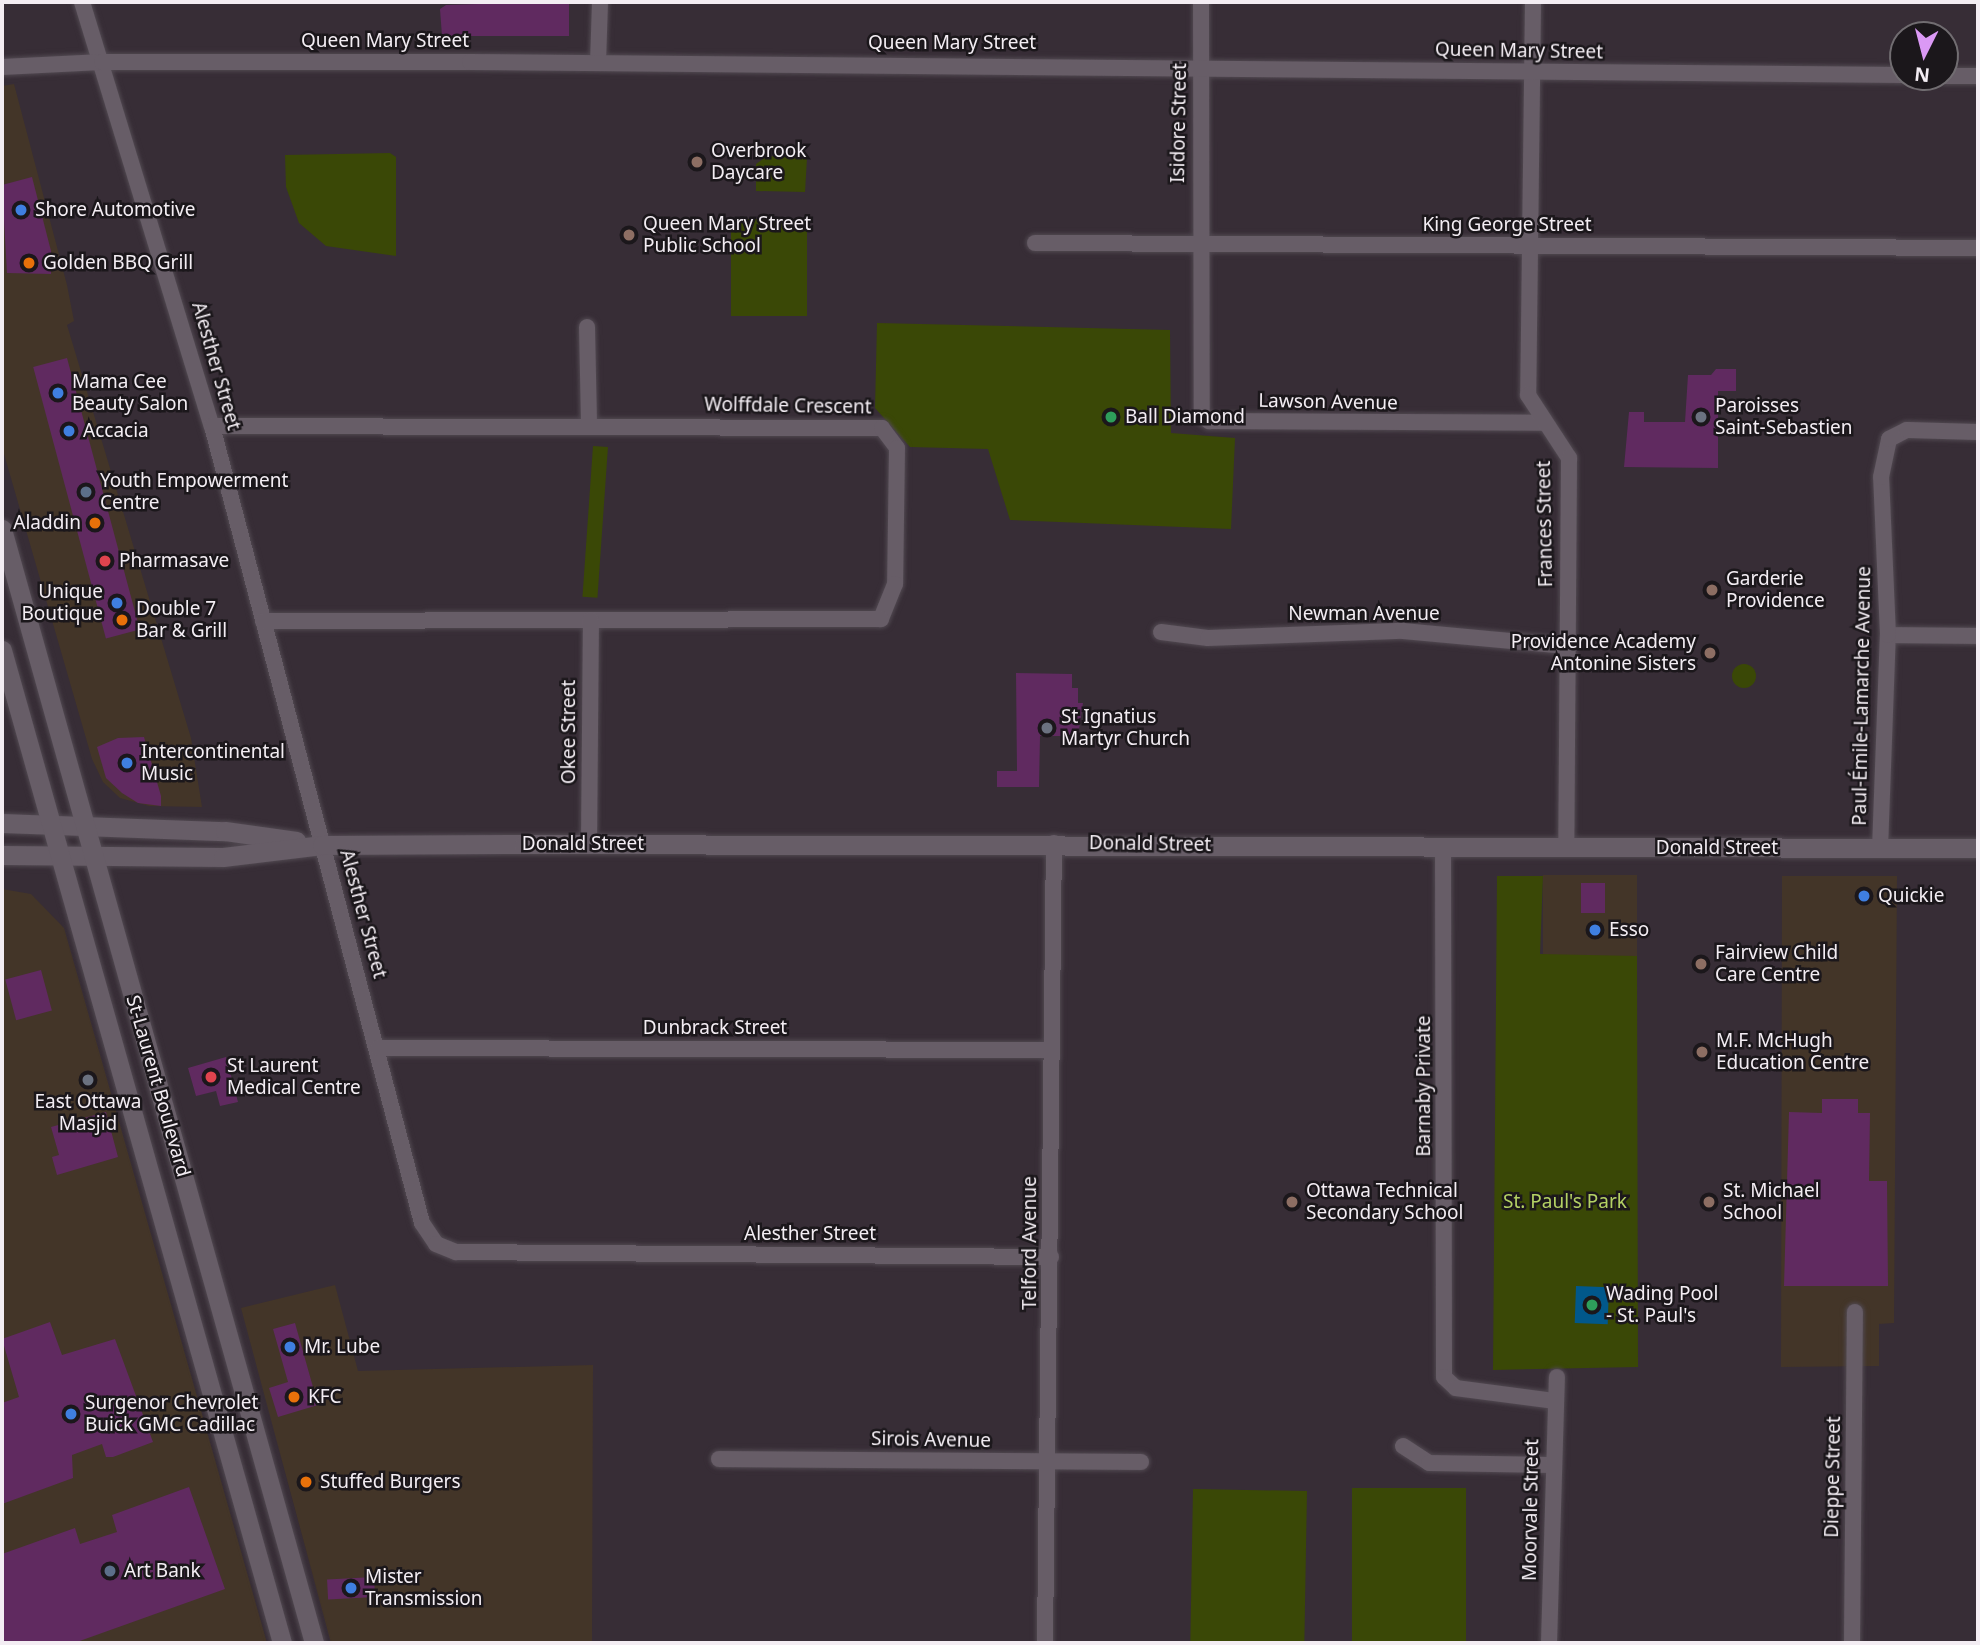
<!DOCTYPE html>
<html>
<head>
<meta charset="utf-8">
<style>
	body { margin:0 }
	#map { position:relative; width:1980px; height:1645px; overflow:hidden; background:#372d36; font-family:"Noto Sans",sans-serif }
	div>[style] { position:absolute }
	.commercial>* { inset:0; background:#433528; transform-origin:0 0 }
	.green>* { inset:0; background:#3a4806; transform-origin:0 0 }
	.round { border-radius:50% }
	.water>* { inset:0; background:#01588b; transform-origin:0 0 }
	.building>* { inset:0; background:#602a60; transform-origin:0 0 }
	.roads { filter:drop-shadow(0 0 2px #514951) drop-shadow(0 0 2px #514951) }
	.minor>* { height:16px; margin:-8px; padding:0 8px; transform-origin:8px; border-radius:8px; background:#675d67 }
	.tertiary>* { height:19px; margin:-9.5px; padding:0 9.5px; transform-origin:9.5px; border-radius:9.5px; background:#675d67 }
	.secondary>* { height:19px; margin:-9.5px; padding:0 9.5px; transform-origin:9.5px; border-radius:9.5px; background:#675d67 }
	.dots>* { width:19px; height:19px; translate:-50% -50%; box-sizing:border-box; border:4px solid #1b171b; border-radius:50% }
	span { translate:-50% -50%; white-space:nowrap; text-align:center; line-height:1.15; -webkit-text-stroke:5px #1b171b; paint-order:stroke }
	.street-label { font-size:19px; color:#f3edf3 }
	.poi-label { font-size:19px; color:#f3edf3 }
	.left { translate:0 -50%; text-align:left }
	.right { translate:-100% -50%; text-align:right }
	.park-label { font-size:19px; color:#b4d164 }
	.frame { position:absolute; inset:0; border:4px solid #f3edf3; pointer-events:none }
	.north { position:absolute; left:1889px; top:21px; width:70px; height:70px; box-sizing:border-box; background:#1b171b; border:2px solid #716d71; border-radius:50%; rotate:186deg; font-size:19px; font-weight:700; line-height:28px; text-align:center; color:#f3edf3 }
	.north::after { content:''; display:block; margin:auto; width:24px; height:32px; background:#db99f5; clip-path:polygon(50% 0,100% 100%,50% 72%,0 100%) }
</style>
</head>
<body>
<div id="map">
	<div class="commercial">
		<i style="clip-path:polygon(14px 84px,67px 285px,74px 321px,67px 325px,191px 738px,202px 807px,149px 806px,120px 798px,103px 782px,92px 759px,2px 447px,2px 86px)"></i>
		<i style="left:1637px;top:875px;width:81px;height:94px;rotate:90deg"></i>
		<i style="clip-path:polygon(1782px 876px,1897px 876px,1894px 1323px,1879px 1324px,1879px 1366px,1781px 1367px)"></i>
		<i style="clip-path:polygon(2px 889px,31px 894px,64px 928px,267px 1643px,2px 1643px)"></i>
		<i style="clip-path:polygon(335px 1285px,358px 1371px,593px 1365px,592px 1643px,331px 1643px,241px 1308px)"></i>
	</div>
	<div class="green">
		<i style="clip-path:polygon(390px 153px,396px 157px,396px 256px,326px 246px,299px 223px,286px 187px,285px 155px)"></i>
		<i style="clip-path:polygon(767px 156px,807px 158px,805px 192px,756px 191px,756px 164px)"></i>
		<i style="left:731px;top:219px;width:76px;height:97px"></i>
		<i style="clip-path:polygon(877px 323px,1170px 330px,1171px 433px,1235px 438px,1231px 529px,1010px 520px,988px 449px,910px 447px,875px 408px)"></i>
		<i style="left:593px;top:446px;width:15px;height:151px;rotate:4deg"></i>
		<i class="round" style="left:1732px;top:664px;width:24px;height:24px"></i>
		<i style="clip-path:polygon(1497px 876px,1543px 876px,1540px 954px,1637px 956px,1638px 1367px,1493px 1370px)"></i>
		<i style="left:1352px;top:1488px;width:114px;height:155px"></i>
		<i style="left:1193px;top:1489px;width:114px;height:154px;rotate:1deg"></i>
	</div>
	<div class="water">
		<i style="left:1576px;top:1286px;width:33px;height:37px;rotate:2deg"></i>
	</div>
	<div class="building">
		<i style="clip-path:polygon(539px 2px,569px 2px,569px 36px,442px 36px,440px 9px,446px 5px)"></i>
		<i style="clip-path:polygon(32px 177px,51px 251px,51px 274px,7px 273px,2px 185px)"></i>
		<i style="left:67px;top:358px;width:281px;height:35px;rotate:75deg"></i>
		<i style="clip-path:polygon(1716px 369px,1736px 369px,1736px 391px,1718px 391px,1718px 468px,1624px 467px,1629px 412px,1644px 412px,1644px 422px,1685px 422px,1688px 375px,1711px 375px)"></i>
		<i style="clip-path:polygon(1016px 673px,1072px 674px,1072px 688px,1078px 688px,1078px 703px,1083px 703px,1078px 736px,1040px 736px,1039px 787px,997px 787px,997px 771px,1017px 771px)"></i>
		<i style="clip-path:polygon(144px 737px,161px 796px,161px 806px,138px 803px,122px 793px,106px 778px,97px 747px,118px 738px)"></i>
		<i style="left:1581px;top:883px;width:24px;height:30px"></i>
		<i style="left:41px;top:970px;width:42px;height:37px;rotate:75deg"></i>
		<i style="clip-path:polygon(226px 1057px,238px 1102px,220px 1106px,216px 1091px,196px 1096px,188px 1068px)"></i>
		<i style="clip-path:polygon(1822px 1099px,1858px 1099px,1858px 1113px,1870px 1113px,1869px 1181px,1887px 1181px,1888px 1286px,1784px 1286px,1789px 1112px,1822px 1113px)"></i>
		<i style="clip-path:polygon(106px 1112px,118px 1157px,57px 1175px,52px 1157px,59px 1155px,51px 1127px)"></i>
		<i style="clip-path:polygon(50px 1322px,62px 1355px,115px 1339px,153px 1442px,113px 1457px,106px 1457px,102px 1444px,72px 1455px,73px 1478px,2px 1504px,2px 1403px,19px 1397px,2px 1339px)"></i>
		<i style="clip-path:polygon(295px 1323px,318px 1405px,278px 1417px,269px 1388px,288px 1382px,273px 1329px)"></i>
		<i style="clip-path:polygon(189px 1487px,225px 1589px,74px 1643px,2px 1643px,2px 1554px,75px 1528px,80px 1544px,117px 1532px,112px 1515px)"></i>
		<i style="left:374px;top:1577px;width:20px;height:47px;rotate:87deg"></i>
	</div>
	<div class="roads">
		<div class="minor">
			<i style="left:82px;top:2px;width:443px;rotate:73deg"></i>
			<i style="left:212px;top:426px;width:824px;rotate:75.24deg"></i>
			<i style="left:422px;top:1223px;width:25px;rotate:56deg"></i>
			<i style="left:436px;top:1244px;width:22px;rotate:22deg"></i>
			<i style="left:456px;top:1252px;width:595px;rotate:0.48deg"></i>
			<i style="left:1201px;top:2px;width:414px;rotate:89.9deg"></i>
			<i style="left:1202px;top:416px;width:9px;rotate:36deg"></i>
			<i style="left:1209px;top:421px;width:333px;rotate:0.3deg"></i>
			<i style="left:1533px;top:2px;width:393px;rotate:90.7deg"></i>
			<i style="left:1528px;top:395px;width:75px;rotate:56.9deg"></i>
			<i style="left:1569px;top:458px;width:390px;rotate:90.4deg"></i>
			<i style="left:598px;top:63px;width:61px;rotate:-88.1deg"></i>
			<i style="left:2px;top:67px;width:100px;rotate:-2.9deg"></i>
			<i style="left:102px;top:62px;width:368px"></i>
			<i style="left:470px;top:62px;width:1433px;rotate:0.52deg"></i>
			<i style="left:1945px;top:76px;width:33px"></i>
			<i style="left:1035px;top:243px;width:943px;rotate:0.3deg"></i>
			<i style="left:587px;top:327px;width:96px;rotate:88.8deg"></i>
			<i style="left:212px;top:426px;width:670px;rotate:0.17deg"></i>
			<i style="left:882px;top:428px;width:25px;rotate:53deg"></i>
			<i style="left:897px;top:448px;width:136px;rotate:90.8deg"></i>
			<i style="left:895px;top:584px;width:38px;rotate:112deg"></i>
			<i style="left:881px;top:619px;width:618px;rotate:179.81deg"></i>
			<i style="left:1161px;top:632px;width:47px;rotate:7.3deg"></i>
			<i style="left:1208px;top:638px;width:195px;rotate:-2.1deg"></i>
			<i style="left:1403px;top:631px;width:164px;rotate:5.3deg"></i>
			<i style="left:1888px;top:635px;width:90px;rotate:0.6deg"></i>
			<i style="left:589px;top:844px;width:224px;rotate:-89.5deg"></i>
			<i style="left:1443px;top:846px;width:531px;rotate:89.89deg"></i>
			<i style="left:1444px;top:1377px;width:16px;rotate:43deg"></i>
			<i style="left:1456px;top:1388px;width:100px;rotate:7.5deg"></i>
			<i style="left:1880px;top:849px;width:214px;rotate:-87.9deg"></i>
			<i style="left:1888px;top:635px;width:158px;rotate:-92.5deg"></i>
			<i style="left:1881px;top:477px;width:39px;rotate:-78deg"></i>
			<i style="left:1889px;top:439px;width:20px;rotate:-27deg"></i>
			<i style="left:1907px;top:430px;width:71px;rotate:1.6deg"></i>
			<i style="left:378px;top:1048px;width:674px;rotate:0.17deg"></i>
			<i style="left:1403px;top:1446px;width:31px;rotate:33deg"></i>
			<i style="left:1429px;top:1463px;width:123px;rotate:0.9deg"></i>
			<i style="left:719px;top:1459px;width:422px;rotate:0.4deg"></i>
			<i style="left:1045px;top:1643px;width:800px;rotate:-89.36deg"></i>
			<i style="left:1549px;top:1643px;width:266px;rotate:-88.3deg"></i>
			<i style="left:1852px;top:1643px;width:331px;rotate:-89.5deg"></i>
		</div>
		<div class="tertiary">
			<i style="left:2px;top:823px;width:223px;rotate:2.1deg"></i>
			<i style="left:225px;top:831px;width:72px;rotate:8deg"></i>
			<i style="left:2px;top:855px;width:221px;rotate:0.5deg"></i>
			<i style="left:223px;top:857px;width:100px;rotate:-6.9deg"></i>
			<i style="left:322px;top:845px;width:202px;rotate:-0.3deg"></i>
			<i style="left:524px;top:844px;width:1454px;rotate:0.16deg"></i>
		</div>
		<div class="secondary">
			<i style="left:2px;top:529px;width:1157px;rotate:74.35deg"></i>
			<i style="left:2px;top:650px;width:1032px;rotate:74.25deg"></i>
		</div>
	</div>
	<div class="dots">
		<i style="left:697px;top:162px;background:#8d6e63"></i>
		<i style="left:21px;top:210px;background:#3f7fe0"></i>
		<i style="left:629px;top:235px;background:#8d6e63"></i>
		<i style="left:29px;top:263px;background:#e8710a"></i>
		<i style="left:58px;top:393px;background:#3f7fe0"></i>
		<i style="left:1111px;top:417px;background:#2e9e5b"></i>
		<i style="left:1701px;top:417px;background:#6b7280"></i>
		<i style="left:69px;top:431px;background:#3f7fe0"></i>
		<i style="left:86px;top:492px;background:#5c6f8a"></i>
		<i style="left:95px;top:523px;background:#e8710a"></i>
		<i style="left:105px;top:561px;background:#e0444e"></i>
		<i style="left:1712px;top:590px;background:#8d6e63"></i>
		<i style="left:117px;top:603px;background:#3f7fe0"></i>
		<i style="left:122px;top:620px;background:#e8710a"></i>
		<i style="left:1710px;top:653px;background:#8d6e63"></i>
		<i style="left:1047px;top:728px;background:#6b7280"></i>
		<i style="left:127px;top:763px;background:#3f7fe0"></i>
		<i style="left:1864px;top:896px;background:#3f7fe0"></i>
		<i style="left:1595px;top:930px;background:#3f7fe0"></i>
		<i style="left:1701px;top:964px;background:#8d6e63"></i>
		<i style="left:1702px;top:1052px;background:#8d6e63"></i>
		<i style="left:211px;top:1077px;background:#e0444e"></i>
		<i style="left:88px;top:1080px;background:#6b7280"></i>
		<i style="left:1292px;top:1202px;background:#8d6e63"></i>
		<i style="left:1709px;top:1202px;background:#8d6e63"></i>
		<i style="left:1592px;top:1305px;background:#2e9e5b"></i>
		<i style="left:290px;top:1347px;background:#3f7fe0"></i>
		<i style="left:294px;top:1397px;background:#e8710a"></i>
		<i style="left:71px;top:1414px;background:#3f7fe0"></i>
		<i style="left:306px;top:1482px;background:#e8710a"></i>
		<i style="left:110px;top:1571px;background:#5c6f8a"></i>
		<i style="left:351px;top:1588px;background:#3f7fe0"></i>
	</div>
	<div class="street-label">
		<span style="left:385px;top:41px">Queen Mary Street</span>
		<span style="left:952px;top:43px">Queen Mary Street</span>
		<span style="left:1519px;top:51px;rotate:1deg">Queen Mary Street</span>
		<span style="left:1179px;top:123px;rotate:-89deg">Isidore Street</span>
		<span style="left:1507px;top:225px">King George Street</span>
		<span style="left:216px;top:366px;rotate:74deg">Alesther Street</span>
		<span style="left:1328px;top:402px;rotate:1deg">Lawson Avenue</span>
		<span style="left:788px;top:406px;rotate:1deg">Wolffdale Crescent</span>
		<span style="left:1545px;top:524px;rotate:-91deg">Frances Street</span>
		<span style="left:1364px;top:614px">Newman Avenue</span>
		<span style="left:1862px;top:696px;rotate:-89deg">Paul-Émile-Lamarche Avenue</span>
		<span style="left:569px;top:732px;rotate:-90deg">Okee Street</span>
		<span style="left:583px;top:844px">Donald Street</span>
		<span style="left:1150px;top:844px;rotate:1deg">Donald Street</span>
		<span style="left:1717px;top:848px">Donald Street</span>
		<span style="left:363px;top:914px;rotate:75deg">Alesther Street</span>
		<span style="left:715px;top:1028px">Dunbrack Street</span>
		<span style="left:158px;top:1086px;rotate:74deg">St-Laurent Boulevard</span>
		<span style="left:1424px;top:1086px;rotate:-90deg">Barnaby Private</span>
		<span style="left:810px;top:1234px">Alesther Street</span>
		<span style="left:1030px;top:1243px;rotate:-90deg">Telford Avenue</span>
		<span style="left:931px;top:1440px;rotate:1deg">Sirois Avenue</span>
		<span style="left:1833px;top:1477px;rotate:-89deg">Dieppe Street</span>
		<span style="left:1531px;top:1510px;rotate:-89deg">Moorvale Street</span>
	</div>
	<div class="poi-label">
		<span class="left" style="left:711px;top:162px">Overbrook<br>Daycare</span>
		<span class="left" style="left:35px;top:210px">Shore Automotive</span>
		<span class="left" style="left:643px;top:235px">Queen Mary Street<br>Public School</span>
		<span class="left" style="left:43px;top:263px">Golden BBQ Grill</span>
		<span class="left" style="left:72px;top:393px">Mama Cee<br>Beauty Salon</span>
		<span class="left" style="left:1715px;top:417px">Paroisses<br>Saint-Sebastien</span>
		<span class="left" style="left:1125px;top:417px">Ball Diamond</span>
		<span class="left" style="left:83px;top:431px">Accacia</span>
		<span class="left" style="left:100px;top:492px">Youth Empowerment<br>Centre</span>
		<span class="right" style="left:81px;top:523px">Aladdin</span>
		<span class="left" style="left:119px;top:561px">Pharmasave</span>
		<span class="left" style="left:1726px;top:590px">Garderie<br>Providence</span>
		<span class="right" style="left:103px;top:603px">Unique<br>Boutique</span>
		<span class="left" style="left:136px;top:620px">Double 7<br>Bar &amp; Grill</span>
		<span class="right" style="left:1696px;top:653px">Providence Academy<br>Antonine Sisters</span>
		<span class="left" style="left:1061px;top:728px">St Ignatius<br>Martyr Church</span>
		<span class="left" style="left:141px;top:763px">Intercontinental<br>Music</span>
		<span class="left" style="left:1878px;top:896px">Quickie</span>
		<span class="left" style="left:1609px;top:930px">Esso</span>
		<span class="left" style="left:1715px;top:964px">Fairview Child<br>Care Centre</span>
		<span class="left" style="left:1716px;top:1052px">M.F. McHugh<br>Education Centre</span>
		<span class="left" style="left:227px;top:1077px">St Laurent<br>Medical Centre</span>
		<span style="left:88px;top:1113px">East Ottawa<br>Masjid</span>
		<span class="left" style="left:1306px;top:1202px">Ottawa Technical<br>Secondary School</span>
		<span class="left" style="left:1723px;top:1202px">St. Michael<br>School</span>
		<span class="left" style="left:1606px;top:1305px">Wading Pool<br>- St. Paul's</span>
		<span class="left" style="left:304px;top:1347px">Mr. Lube</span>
		<span class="left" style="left:308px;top:1397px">KFC</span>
		<span class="left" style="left:85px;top:1414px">Surgenor Chevrolet<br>Buick GMC Cadillac</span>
		<span class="left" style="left:320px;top:1482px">Stuffed Burgers</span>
		<span class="left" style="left:124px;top:1571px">Art Bank</span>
		<span class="left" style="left:365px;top:1588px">Mister<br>Transmission</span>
	</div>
	<div class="park-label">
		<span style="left:1565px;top:1202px">St. Paul's Park</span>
	</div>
	<div class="frame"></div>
	<div class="north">N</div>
</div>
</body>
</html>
